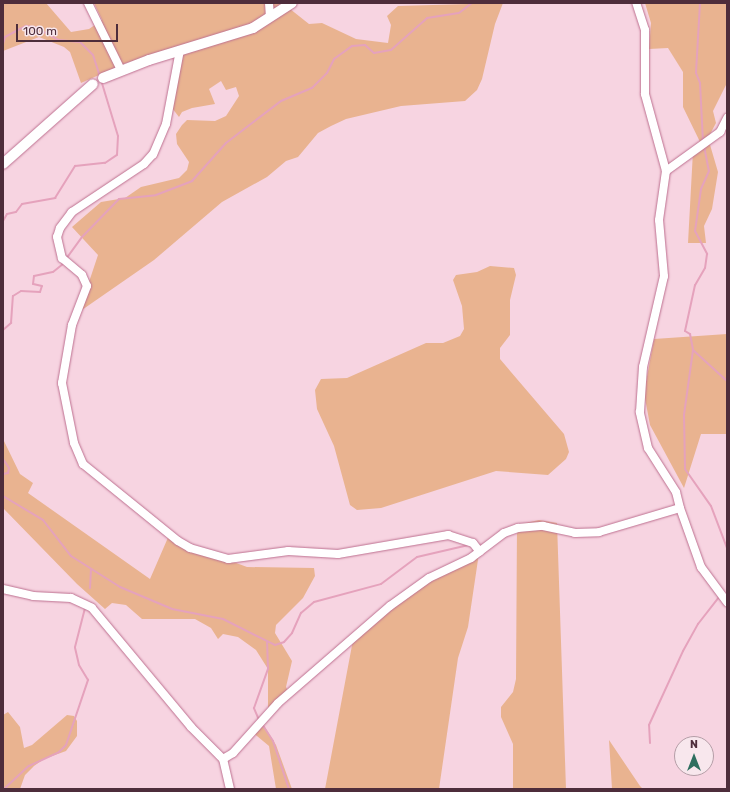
<!DOCTYPE html>
<html>
<head>
<meta charset="utf-8">
<style>
	body { margin:0 }
	#map { position:relative; width:730px; height:792px; overflow:hidden; background:#f7d4e1; font-family:Rubik,sans-serif }
	div>[style] { position:absolute }
	.green>* { inset:0; background:#e9b390 }
	.stream>* { height:2px; margin:-1px; padding:0 1px; transform-origin:1px; border-radius:1px; background:#e5a2bc }
	.roads { filter:drop-shadow(0 0 1px #bd7090) drop-shadow(0 0 1px #bd7090) }
	.minor>* { height:8px; margin:-4px; padding:0 4px; transform-origin:4px; border-radius:4px; background:#fff }
	.tertiary>* { height:10px; margin:-5px; padding:0 5px; transform-origin:5px; border-radius:5px; background:#fff }
	span { translate:-50% -50%; white-space:nowrap; text-align:center; line-height:1.15; -webkit-text-stroke:4px #f8e7ed; paint-order:stroke }
	.frame { position:absolute; inset:0; border:4px solid #4e2d3b; pointer-events:none }
	.north { position:absolute; left:674px; top:736px; width:40px; height:40px; box-sizing:border-box; background:#f8e7ed; border:1px solid #b49da6; border-radius:50%; rotate:0deg; font-size:11px; font-weight:700; line-height:16px; text-align:center; color:#4e2d3b }
	.north::after { content:''; display:block; margin:auto; width:14px; height:18px; background:#2e6f5f; clip-path:polygon(50% 0,100% 100%,50% 72%,0 100%) }
	.scale { position:absolute; left:16px; top:24px; width:102px; height:18px; box-sizing:border-box; border:2px solid #4e2d3b; border-top:0; padding-left:5px; font-size:12px; line-height:14px; white-space:nowrap; color:#4e2d3b; -webkit-text-stroke:3px #f8e7ed; paint-order:stroke }
</style>
</head>
<body>
<div id="map">
	<div class="green">
		<i style="clip-path:polygon(3px 3px,46px 3px,71px 32px,89px 29px,102px 20px,94px 3px,271px 3px,285px 5px,309px 24px,322px 23px,356px 39px,388px 43px,391px 25px,387px 16px,398px 6px,503px 3px,495px 24px,482px 79px,477px 90px,465px 101px,401px 106px,346px 119px,331px 126px,318px 133px,298px 157px,286px 161px,267px 177px,222px 202px,154px 260px,79px 312px,98px 255px,72px 227px,101px 202px,125px 198px,141px 187px,179px 178px,187px 170px,189px 162px,177px 144px,176px 134px,182px 125px,187px 120px,215px 121px,226px 116px,239px 96px,236px 87px,226px 90px,221px 81px,209px 89px,215px 104px,192px 108px,182px 112px,179px 117px,172px 108px,183px 54px,166px 51px,126px 63px,81px 83px,70px 52px,64px 47px,39px 37px,3px 51px)"></i>
		<i style="clip-path:polygon(645px 3px,727px 3px,727px 83px,713px 111px,716px 123px,708px 138px,718px 172px,712px 209px,704px 226px,706px 243px,688px 243px,693px 151px,701px 144px,683px 107px,683px 72px,668px 48px,649px 49px,651px 23px)"></i>
		<i style="clip-path:polygon(490px 266px,514px 268px,516px 275px,510px 300px,510px 335px,500px 348px,500px 359px,564px 434px,569px 452px,566px 459px,548px 475px,496px 471px,381px 508px,357px 510px,350px 505px,334px 446px,317px 409px,315px 390px,321px 379px,347px 378px,426px 343px,443px 343px,460px 336px,464px 329px,462px 306px,453px 280px,456px 275px,477px 272px)"></i>
		<i style="clip-path:polygon(727px 334px,727px 434px,701px 434px,684px 488px,650px 425px,644px 393px,654px 339px)"></i>
		<i style="clip-path:polygon(3px 439px,20px 474px,33px 483px,28px 493px,150px 579px,170px 533px,204px 551px,247px 567px,314px 568px,315px 576px,303px 598px,276px 625px,275px 633px,292px 661px,286px 687px,289px 693px,268px 708px,268px 669px,256px 650px,238px 637px,223px 634px,218px 639px,211px 628px,195px 619px,142px 619px,126px 605px,112px 603px,105px 609px,77px 584px,3px 508px)"></i>
		<i style="clip-path:polygon(539px 520px,557px 523px,566px 789px,513px 789px,513px 744px,501px 717px,501px 707px,513px 692px,516px 679px,517px 525px)"></i>
		<i style="clip-path:polygon(479px 553px,468px 627px,458px 658px,439px 789px,325px 789px,353px 640px,397px 599px)"></i>
		<i style="clip-path:polygon(8px 712px,20px 727px,24px 748px,32px 745px,67px 715px,74px 716px,77px 721px,77px 736px,66px 751px,44px 759px,34px 766px,25px 775px,20px 789px,3px 789px,3px 715px)"></i>
		<i style="clip-path:polygon(263px 724px,276px 745px,292px 789px,276px 789px,269px 746px,251px 731px)"></i>
		<i style="clip-path:polygon(609px 740px,640px 786px,643px 789px,612px 789px)"></i>
	</div>
	<div class="stream">
		<i style="left:700px;top:3px;width:70px;rotate:93.3deg"></i>
		<i style="left:696px;top:73px;width:11px;rotate:68deg"></i>
		<i style="left:700px;top:83px;width:59px;rotate:87.1deg"></i>
		<i style="left:3px;top:44px;width:7px;rotate:-74deg"></i>
		<i style="left:5px;top:37px;width:24px;rotate:-28deg"></i>
		<i style="left:26px;top:26px;width:9px;rotate:6deg"></i>
		<i style="left:35px;top:27px;width:26px;rotate:29deg"></i>
		<i style="left:58px;top:40px;width:22px;rotate:5deg"></i>
		<i style="left:80px;top:42px;width:18px;rotate:45deg"></i>
		<i style="left:93px;top:55px;width:22px;rotate:72deg"></i>
		<i style="left:704px;top:146px;width:25px;rotate:79deg"></i>
		<i style="left:709px;top:171px;width:20px;rotate:114deg"></i>
		<i style="left:701px;top:189px;width:42px;rotate:98.1deg"></i>
		<i style="left:695px;top:231px;width:26px;rotate:62deg"></i>
		<i style="left:707px;top:254px;width:14px;rotate:98deg"></i>
		<i style="left:705px;top:268px;width:20px;rotate:120deg"></i>
		<i style="left:695px;top:285px;width:47px;rotate:102.3deg"></i>
		<i style="left:685px;top:331px;width:6px;rotate:31deg"></i>
		<i style="left:690px;top:334px;width:16px;rotate:79deg"></i>
		<i style="left:693px;top:350px;width:46px;rotate:42.4deg"></i>
		<i style="left:3px;top:221px;width:8px;rotate:-60deg"></i>
		<i style="left:7px;top:214px;width:9px;rotate:-13deg"></i>
		<i style="left:16px;top:212px;width:10px;rotate:-53deg"></i>
		<i style="left:22px;top:204px;width:34px;rotate:-10deg"></i>
		<i style="left:55px;top:198px;width:38px;rotate:-58deg"></i>
		<i style="left:75px;top:166px;width:30px;rotate:-6deg"></i>
		<i style="left:105px;top:163px;width:14px;rotate:-34deg"></i>
		<i style="left:117px;top:155px;width:19px;rotate:-87deg"></i>
		<i style="left:118px;top:136px;width:59px;rotate:-106.9deg"></i>
		<i style="left:66px;top:259px;width:27px;rotate:-54deg"></i>
		<i style="left:82px;top:237px;width:53px;rotate:-45.8deg"></i>
		<i style="left:119px;top:199px;width:37px;rotate:-6deg"></i>
		<i style="left:156px;top:195px;width:39px;rotate:-21deg"></i>
		<i style="left:192px;top:181px;width:51px;rotate:-48.2deg"></i>
		<i style="left:226px;top:143px;width:69px;rotate:-37.4deg"></i>
		<i style="left:281px;top:101px;width:34px;rotate:-23deg"></i>
		<i style="left:312px;top:88px;width:21px;rotate:-45deg"></i>
		<i style="left:327px;top:73px;width:16px;rotate:-63deg"></i>
		<i style="left:334px;top:59px;width:22px;rotate:-36deg"></i>
		<i style="left:352px;top:46px;width:13px;rotate:-4deg"></i>
		<i style="left:365px;top:45px;width:12px;rotate:42deg"></i>
		<i style="left:374px;top:53px;width:17px;rotate:-10deg"></i>
		<i style="left:391px;top:50px;width:48px;rotate:-41.6deg"></i>
		<i style="left:427px;top:18px;width:32px;rotate:-9deg"></i>
		<i style="left:459px;top:13px;width:16px;rotate:-38deg"></i>
		<i style="left:3px;top:330px;width:11px;rotate:-41deg"></i>
		<i style="left:11px;top:323px;width:27px;rotate:-86deg"></i>
		<i style="left:13px;top:296px;width:9px;rotate:-32deg"></i>
		<i style="left:21px;top:291px;width:19px;rotate:3deg"></i>
		<i style="left:40px;top:292px;width:6px;rotate:-72deg"></i>
		<i style="left:42px;top:286px;width:9px;rotate:-167deg"></i>
		<i style="left:33px;top:284px;width:8px;rotate:-83deg"></i>
		<i style="left:34px;top:276px;width:19px;rotate:-12deg"></i>
		<i style="left:53px;top:272px;width:14px;rotate:-39deg"></i>
		<i style="left:693px;top:350px;width:66px;rotate:97.9deg"></i>
		<i style="left:684px;top:415px;width:54px;rotate:88.9deg"></i>
		<i style="left:685px;top:469px;width:45px;rotate:54.9deg"></i>
		<i style="left:711px;top:506px;width:45px;rotate:69.1deg"></i>
		<i style="left:3px;top:459px;width:11px;rotate:56deg"></i>
		<i style="left:9px;top:468px;width:5px;rotate:101deg"></i>
		<i style="left:8px;top:473px;width:5px;rotate:169deg"></i>
		<i style="left:3px;top:496px;width:47px;rotate:31deg"></i>
		<i style="left:43px;top:520px;width:46px;rotate:52.1deg"></i>
		<i style="left:71px;top:556px;width:58px;rotate:32.3deg"></i>
		<i style="left:120px;top:587px;width:56px;rotate:22.9deg"></i>
		<i style="left:172px;top:609px;width:52px;rotate:11.1deg"></i>
		<i style="left:223px;top:619px;width:58px;rotate:26.6deg"></i>
		<i style="left:275px;top:645px;width:9px;rotate:-18deg"></i>
		<i style="left:284px;top:642px;width:12px;rotate:-48deg"></i>
		<i style="left:292px;top:633px;width:22px;rotate:-66deg"></i>
		<i style="left:301px;top:613px;width:17px;rotate:-40deg"></i>
		<i style="left:314px;top:602px;width:69px;rotate:-15deg"></i>
		<i style="left:381px;top:584px;width:45px;rotate:-36.9deg"></i>
		<i style="left:417px;top:557px;width:53px;rotate:-13deg"></i>
		<i style="left:90px;top:588px;width:18px;rotate:-87deg"></i>
		<i style="left:259px;top:720px;width:13px;rotate:-113deg"></i>
		<i style="left:254px;top:708px;width:41px;rotate:-70.3deg"></i>
		<i style="left:268px;top:669px;width:28px;rotate:-92deg"></i>
		<i style="left:262px;top:724px;width:20px;rotate:57deg"></i>
		<i style="left:273px;top:741px;width:51px;rotate:71.6deg"></i>
		<i style="left:650px;top:743px;width:18px;rotate:-93deg"></i>
		<i style="left:649px;top:725px;width:81px;rotate:-65.3deg"></i>
		<i style="left:683px;top:651px;width:31px;rotate:-61deg"></i>
		<i style="left:698px;top:624px;width:34px;rotate:-52deg"></i>
		<i style="left:4px;top:789px;width:34px;rotate:-43deg"></i>
		<i style="left:29px;top:766px;width:33px;rotate:-25deg"></i>
		<i style="left:59px;top:752px;width:10px;rotate:-45deg"></i>
		<i style="left:66px;top:745px;width:69px;rotate:-71.3deg"></i>
		<i style="left:88px;top:680px;width:17px;rotate:-121deg"></i>
		<i style="left:79px;top:665px;width:18px;rotate:-103deg"></i>
		<i style="left:75px;top:647px;width:40px;rotate:-75.6deg"></i>
	</div>
	<div class="roads">
		<div class="minor">
			<i style="left:88px;top:3px;width:75px;rotate:63.8deg"></i>
			<i style="left:269px;top:3px;width:14px;rotate:86deg"></i>
			<i style="left:180px;top:50px;width:75px;rotate:100.7deg"></i>
			<i style="left:166px;top:124px;width:33px;rotate:113deg"></i>
			<i style="left:153px;top:154px;width:13px;rotate:132deg"></i>
			<i style="left:144px;top:164px;width:87px;rotate:146.3deg"></i>
			<i style="left:72px;top:212px;width:20px;rotate:127deg"></i>
			<i style="left:60px;top:228px;width:9px;rotate:108deg"></i>
			<i style="left:57px;top:237px;width:22px;rotate:77deg"></i>
			<i style="left:62px;top:258px;width:26px;rotate:40deg"></i>
			<i style="left:82px;top:275px;width:12px;rotate:66deg"></i>
			<i style="left:87px;top:286px;width:42px;rotate:111deg"></i>
			<i style="left:72px;top:325px;width:59px;rotate:99.8deg"></i>
			<i style="left:62px;top:383px;width:61px;rotate:78.7deg"></i>
			<i style="left:74px;top:443px;width:23px;rotate:67deg"></i>
			<i style="left:83px;top:464px;width:122px;rotate:39deg"></i>
			<i style="left:178px;top:541px;width:14px;rotate:30deg"></i>
			<i style="left:190px;top:548px;width:40px;rotate:16deg"></i>
			<i style="left:228px;top:559px;width:61px;rotate:-7.6deg"></i>
			<i style="left:288px;top:551px;width:50px;rotate:3.4deg"></i>
			<i style="left:338px;top:554px;width:112px;rotate:-9.8deg"></i>
			<i style="left:448px;top:535px;width:26px;rotate:18deg"></i>
			<i style="left:473px;top:543px;width:11px;rotate:52deg"></i>
			<i style="left:666px;top:171px;width:67px;rotate:-35.8deg"></i>
			<i style="left:720px;top:132px;width:16px;rotate:-63deg"></i>
			<i style="left:680px;top:508px;width:63px;rotate:70.4deg"></i>
			<i style="left:701px;top:567px;width:44px;rotate:53.4deg"></i>
			<i style="left:3px;top:589px;width:31px;rotate:13deg"></i>
			<i style="left:33px;top:596px;width:38px;rotate:3deg"></i>
			<i style="left:71px;top:598px;width:23px;rotate:25deg"></i>
			<i style="left:92px;top:608px;width:155px;rotate:50.2deg"></i>
			<i style="left:191px;top:727px;width:45px;rotate:45deg"></i>
			<i style="left:230px;top:789px;width:31px;rotate:-103deg"></i>
			<i style="left:223px;top:759px;width:12px;rotate:-31deg"></i>
			<i style="left:233px;top:753px;width:67px;rotate:-48deg"></i>
			<i style="left:278px;top:703px;width:148px;rotate:-40.9deg"></i>
			<i style="left:390px;top:606px;width:48px;rotate:-35.7deg"></i>
			<i style="left:429px;top:578px;width:47px;rotate:-25.5deg"></i>
			<i style="left:471px;top:558px;width:41px;rotate:-37.1deg"></i>
			<i style="left:504px;top:533px;width:15px;rotate:-20deg"></i>
			<i style="left:518px;top:528px;width:25px;rotate:-5deg"></i>
			<i style="left:543px;top:526px;width:33px;rotate:12deg"></i>
			<i style="left:575px;top:533px;width:24px;rotate:-2deg"></i>
			<i style="left:599px;top:532px;width:84px;rotate:-16.5deg"></i>
			<i style="left:680px;top:508px;width:16px;rotate:-104deg"></i>
			<i style="left:676px;top:492px;width:52px;rotate:-122.5deg"></i>
			<i style="left:648px;top:448px;width:37px;rotate:-103deg"></i>
			<i style="left:640px;top:412px;width:45px;rotate:-86.2deg"></i>
			<i style="left:643px;top:367px;width:93px;rotate:-77deg"></i>
			<i style="left:664px;top:276px;width:56px;rotate:-95.1deg"></i>
			<i style="left:659px;top:220px;width:49px;rotate:-81.9deg"></i>
			<i style="left:666px;top:171px;width:80px;rotate:-105.3deg"></i>
			<i style="left:645px;top:94px;width:64px;rotate:-90deg"></i>
			<i style="left:645px;top:30px;width:28px;rotate:-108deg"></i>
		</div>
		<div class="tertiary">
			<i style="left:103px;top:78px;width:49px;rotate:-21.4deg"></i>
			<i style="left:149px;top:60px;width:109px;rotate:-17.1deg"></i>
			<i style="left:253px;top:28px;width:46px;rotate:-32.7deg"></i>
			<i style="left:3px;top:164px;width:120px;rotate:-41.6deg"></i>
		</div>
	</div>
	<div class="frame"></div>
	<div class="north">N</div>
	<div class="scale">100 m</div>
</div>
</body>
</html>
